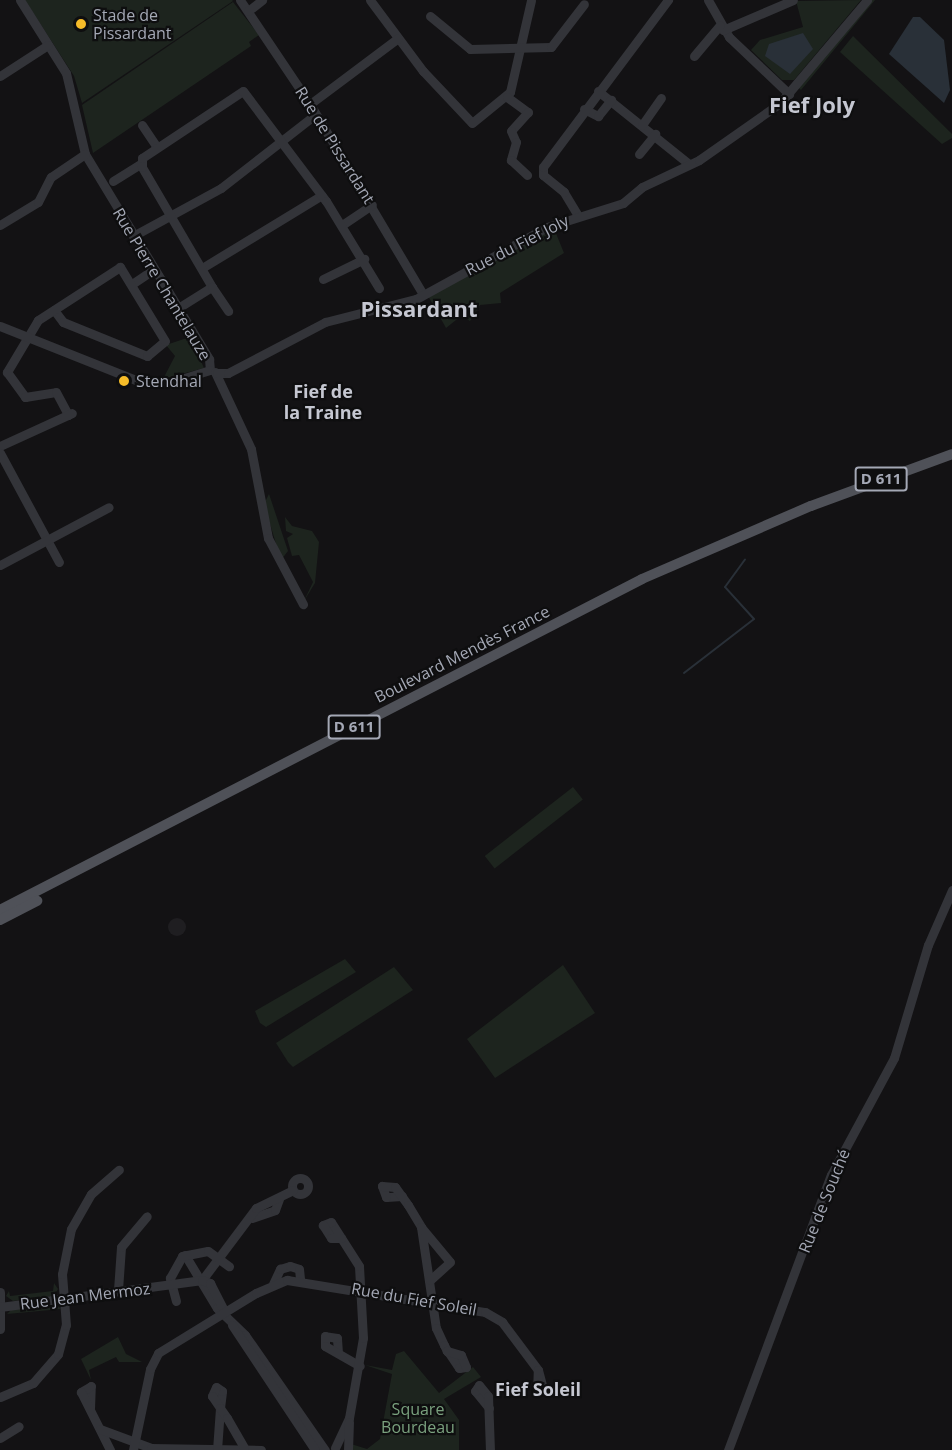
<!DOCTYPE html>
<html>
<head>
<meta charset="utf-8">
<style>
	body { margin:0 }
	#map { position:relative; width:952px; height:1450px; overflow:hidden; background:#131214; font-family:"Open Sans",sans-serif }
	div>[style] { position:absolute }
	.built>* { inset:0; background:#1f1e21 }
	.round { border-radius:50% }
	.green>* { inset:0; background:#1d241e; transform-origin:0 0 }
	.water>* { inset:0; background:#293038 }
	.stream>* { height:2px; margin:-1px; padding:0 1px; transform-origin:1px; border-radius:1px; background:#293038 }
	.minor>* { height:9px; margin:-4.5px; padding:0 4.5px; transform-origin:4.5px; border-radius:4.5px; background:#333439 }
	.minor>.ring { margin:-4.5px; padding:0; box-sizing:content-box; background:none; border:9px solid #333439; border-radius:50% }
	.major>* { height:10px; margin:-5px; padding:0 5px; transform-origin:5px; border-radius:5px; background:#4f5158 }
	.dots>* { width:16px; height:16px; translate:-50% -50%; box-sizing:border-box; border:3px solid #0e0e0f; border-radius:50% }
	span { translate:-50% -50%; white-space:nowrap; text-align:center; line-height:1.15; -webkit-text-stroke:4.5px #0e0e0f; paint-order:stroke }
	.shield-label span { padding:2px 4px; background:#0e0e0f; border:2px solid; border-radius:4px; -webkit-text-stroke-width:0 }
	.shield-label { font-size:15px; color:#a4a8b5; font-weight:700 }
	.poi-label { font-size:16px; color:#a4a8b5 }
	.left { translate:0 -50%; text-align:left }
	.street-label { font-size:16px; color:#a4a8b5 }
	.park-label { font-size:16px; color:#7aa17e }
	.neighbourhood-label { font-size:18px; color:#c5c7d1; font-weight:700 }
	.district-label { font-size:22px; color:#c5c7d1; font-weight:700 }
</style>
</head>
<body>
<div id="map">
	<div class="built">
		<i class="round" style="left:168px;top:918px;width:18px;height:18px"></i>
	</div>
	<div class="green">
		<i style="clip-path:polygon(25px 0,232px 0,233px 1px,82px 103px,74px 76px)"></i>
		<i style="clip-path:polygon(861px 0,794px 80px,782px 80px,751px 50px,760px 40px,803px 27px,796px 1px)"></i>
		<i style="clip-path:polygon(871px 0,875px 0,801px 90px,798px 87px)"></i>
		<i style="clip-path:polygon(233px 2px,259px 35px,249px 42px,251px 46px,93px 153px,82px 105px)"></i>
		<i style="clip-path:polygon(853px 36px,952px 134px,952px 138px,942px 144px,840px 52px)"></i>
		<i style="clip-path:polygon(553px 226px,564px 253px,500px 293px,501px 303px,480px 305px,470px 321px,461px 316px,446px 328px,427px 294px)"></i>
		<i style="clip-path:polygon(190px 337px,204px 368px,163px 379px,175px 356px,166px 345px)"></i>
		<i style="clip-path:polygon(269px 494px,288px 551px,281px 560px,264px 504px)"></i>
		<i style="clip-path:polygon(285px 517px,292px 526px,312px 531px,319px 542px,315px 583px,304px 601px,313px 582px,299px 555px,292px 556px,287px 538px,293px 534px,286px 531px)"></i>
		<i style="left:573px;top:787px;width:16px;height:112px;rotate:52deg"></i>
		<i style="clip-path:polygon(345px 959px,356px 972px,266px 1027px,260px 1023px,255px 1011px)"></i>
		<i style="clip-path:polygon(563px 965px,595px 1013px,495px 1078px,467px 1039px)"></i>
		<i style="clip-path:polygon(394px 967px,413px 990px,293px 1067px,288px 1062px,276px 1043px)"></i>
		<i style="clip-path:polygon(54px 1283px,58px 1289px,54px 1296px,13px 1301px,6px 1296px,9px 1291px,10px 1296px,53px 1291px)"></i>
		<i style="clip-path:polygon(55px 1303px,61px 1309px,7px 1314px,11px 1310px)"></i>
		<i style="clip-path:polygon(118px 1337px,126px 1354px,142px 1362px,119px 1362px,116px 1357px,89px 1370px,91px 1380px,81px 1359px)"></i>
		<i style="clip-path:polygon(404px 1351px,439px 1393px,473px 1367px,481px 1377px,444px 1399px,459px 1420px,459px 1450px,351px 1450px,351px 1444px,367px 1449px,380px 1439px,392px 1374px,365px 1365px,392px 1370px,396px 1354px)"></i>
	</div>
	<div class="water">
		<i style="clip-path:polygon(913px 17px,920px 17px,944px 40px,950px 90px,944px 103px,889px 54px)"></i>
		<i style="clip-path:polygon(803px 33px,813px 49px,790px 74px,765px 56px,769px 44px)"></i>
	</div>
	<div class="stream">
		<i style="left:684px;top:673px;width:88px;rotate:-37.6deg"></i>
		<i style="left:754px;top:619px;width:43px;rotate:-132.2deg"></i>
		<i style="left:725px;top:587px;width:34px;rotate:-54deg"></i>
	</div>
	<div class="minor">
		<i style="left:20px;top:0;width:86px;rotate:57.8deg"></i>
		<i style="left:66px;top:73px;width:83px;rotate:76.8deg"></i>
		<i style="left:85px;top:154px;width:240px;rotate:58.8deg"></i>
		<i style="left:209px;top:359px;width:11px;rotate:85deg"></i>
		<i style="left:240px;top:0;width:125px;rotate:56.1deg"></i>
		<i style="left:310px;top:104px;width:221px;rotate:59.3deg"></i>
		<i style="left:370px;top:0;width:89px;rotate:53.3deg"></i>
		<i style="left:423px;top:71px;width:71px;rotate:46.7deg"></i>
		<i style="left:472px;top:123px;width:49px;rotate:-39.2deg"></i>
		<i style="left:510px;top:92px;width:94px;rotate:-77.1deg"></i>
		<i style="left:708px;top:0;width:43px;rotate:60.4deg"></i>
		<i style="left:729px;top:37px;width:83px;rotate:43.5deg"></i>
		<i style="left:248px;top:11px;width:18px;rotate:-38deg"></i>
		<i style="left:430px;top:16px;width:52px;rotate:39.5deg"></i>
		<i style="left:470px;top:49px;width:81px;rotate:-1.4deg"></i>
		<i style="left:551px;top:47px;width:54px;rotate:-52.5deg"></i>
		<i style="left:723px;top:30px;width:76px;rotate:-23.2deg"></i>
		<i style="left:694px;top:56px;width:40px;rotate:-50deg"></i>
		<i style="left:0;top:76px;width:57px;rotate:-32.9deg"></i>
		<i style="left:598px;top:91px;width:117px;rotate:38.7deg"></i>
		<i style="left:507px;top:97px;width:26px;rotate:36deg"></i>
		<i style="left:528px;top:112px;width:25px;rotate:132deg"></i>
		<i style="left:511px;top:131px;width:12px;rotate:66deg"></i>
		<i style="left:516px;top:142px;width:19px;rotate:106deg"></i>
		<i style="left:511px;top:160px;width:22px;rotate:43deg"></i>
		<i style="left:310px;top:104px;width:109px;rotate:-36.8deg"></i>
		<i style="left:584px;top:109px;width:16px;rotate:27deg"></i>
		<i style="left:598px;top:116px;width:21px;rotate:-51deg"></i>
		<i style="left:142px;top:125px;width:25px;rotate:56deg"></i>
		<i style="left:642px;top:125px;width:33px;rotate:-55deg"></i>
		<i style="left:639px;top:154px;width:26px;rotate:-51deg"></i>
		<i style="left:113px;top:181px;width:34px;rotate:-32deg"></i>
		<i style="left:577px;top:214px;width:26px;rotate:-121deg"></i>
		<i style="left:564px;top:192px;width:27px;rotate:-141deg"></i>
		<i style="left:543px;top:175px;width:8px;rotate:-90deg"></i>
		<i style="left:543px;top:167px;width:209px;rotate:-53.2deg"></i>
		<i style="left:0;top:225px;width:44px;rotate:-31.2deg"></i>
		<i style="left:38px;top:202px;width:28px;rotate:-63deg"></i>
		<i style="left:51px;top:177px;width:41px;rotate:-34.1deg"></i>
		<i style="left:342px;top:225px;width:36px;rotate:-34deg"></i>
		<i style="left:133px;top:236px;width:100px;rotate:-28.6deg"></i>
		<i style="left:221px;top:188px;width:120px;rotate:-37.9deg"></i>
		<i style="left:202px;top:268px;width:140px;rotate:-31.3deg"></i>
		<i style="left:323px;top:279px;width:46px;rotate:-26deg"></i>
		<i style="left:132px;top:284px;width:25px;rotate:-34deg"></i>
		<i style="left:212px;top:287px;width:139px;rotate:-120.3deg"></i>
		<i style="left:142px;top:167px;width:9px;rotate:-90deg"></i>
		<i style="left:142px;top:158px;width:121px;rotate:-33.6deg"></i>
		<i style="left:243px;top:91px;width:138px;rotate:53deg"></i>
		<i style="left:326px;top:201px;width:102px;rotate:58.7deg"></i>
		<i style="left:178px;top:308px;width:40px;rotate:-32deg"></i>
		<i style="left:212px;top:287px;width:29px;rotate:56deg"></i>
		<i style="left:54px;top:310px;width:15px;rotate:53deg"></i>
		<i style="left:63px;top:322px;width:91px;rotate:22deg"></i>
		<i style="left:147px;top:356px;width:23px;rotate:-40deg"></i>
		<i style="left:165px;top:341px;width:87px;rotate:-121.3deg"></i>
		<i style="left:120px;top:267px;width:98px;rotate:147.1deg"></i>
		<i style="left:38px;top:320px;width:61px;rotate:120.8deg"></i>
		<i style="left:7px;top:372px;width:31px;rotate:54deg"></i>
		<i style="left:25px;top:397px;width:31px;rotate:-9deg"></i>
		<i style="left:56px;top:392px;width:26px;rotate:62deg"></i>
		<i style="left:0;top:326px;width:146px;rotate:21.7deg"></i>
		<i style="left:136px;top:380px;width:29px;rotate:8deg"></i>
		<i style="left:165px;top:384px;width:47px;rotate:-17.3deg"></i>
		<i style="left:215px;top:372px;width:85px;rotate:64.9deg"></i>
		<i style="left:251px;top:449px;width:91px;rotate:79.2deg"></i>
		<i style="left:268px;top:538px;width:75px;rotate:62.1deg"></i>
		<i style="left:217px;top:373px;width:11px"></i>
		<i style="left:228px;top:373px;width:110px;rotate:-27.7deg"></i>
		<i style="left:325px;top:322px;width:94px;rotate:-14.2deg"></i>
		<i style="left:416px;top:299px;width:149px;rotate:-28.8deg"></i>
		<i style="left:547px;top:227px;width:80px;rotate:-17.5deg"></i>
		<i style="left:623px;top:203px;width:25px;rotate:-40deg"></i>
		<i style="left:642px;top:187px;width:63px;rotate:-25.3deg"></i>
		<i style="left:699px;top:160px;width:99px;rotate:-35.1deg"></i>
		<i style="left:780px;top:103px;width:135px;rotate:-49.8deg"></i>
		<i style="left:0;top:446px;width:79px;rotate:-24.6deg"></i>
		<i style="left:0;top:453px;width:124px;rotate:61.6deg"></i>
		<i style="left:0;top:565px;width:123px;rotate:-28deg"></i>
		<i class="ring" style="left:292px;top:1178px;width:7px;height:7px"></i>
		<i style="left:402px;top:1196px;width:16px;rotate:176deg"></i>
		<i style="left:386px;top:1197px;width:12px;rotate:-110deg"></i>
		<i style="left:382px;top:1186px;width:13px;rotate:4deg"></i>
		<i style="left:395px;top:1187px;width:22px;rotate:54deg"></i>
		<i style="left:408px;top:1205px;width:26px;rotate:59deg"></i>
		<i style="left:421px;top:1227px;width:102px;rotate:81.6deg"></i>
		<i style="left:436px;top:1328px;width:19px;rotate:65deg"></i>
		<i style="left:444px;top:1345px;width:7px;rotate:63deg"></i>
		<i style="left:447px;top:1351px;width:3px;rotate:45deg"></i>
		<i style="left:449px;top:1353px;width:18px;rotate:56deg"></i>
		<i style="left:459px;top:1368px;width:7px;rotate:-8deg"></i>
		<i style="left:466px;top:1367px;width:13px;rotate:-113deg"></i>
		<i style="left:461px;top:1355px;width:15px;rotate:-164deg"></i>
		<i style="left:252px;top:1218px;width:24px;rotate:-19deg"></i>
		<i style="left:275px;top:1210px;width:12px;rotate:-70deg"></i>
		<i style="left:421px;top:1227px;width:45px;rotate:50.4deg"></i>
		<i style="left:450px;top:1262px;width:27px;rotate:138deg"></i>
		<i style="left:185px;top:1255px;width:62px;rotate:58.9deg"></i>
		<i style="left:217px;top:1308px;width:39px;rotate:44deg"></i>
		<i style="left:245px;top:1335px;width:140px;rotate:55.2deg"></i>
		<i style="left:202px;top:1280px;width:90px;rotate:-53.1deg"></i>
		<i style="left:256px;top:1208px;width:41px;rotate:-25.9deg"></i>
		<i style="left:273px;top:1284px;width:17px;rotate:-65deg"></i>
		<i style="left:280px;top:1269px;width:10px;rotate:-17deg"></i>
		<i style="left:290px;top:1266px;width:9px;rotate:18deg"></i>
		<i style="left:299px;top:1269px;width:10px;rotate:84deg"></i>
		<i style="left:118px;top:1290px;width:43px;rotate:-86deg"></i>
		<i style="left:121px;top:1247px;width:40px;rotate:-50deg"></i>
		<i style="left:0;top:1292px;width:37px;rotate:90deg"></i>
		<i style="left:176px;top:1301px;width:24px;rotate:-105deg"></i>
		<i style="left:170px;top:1278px;width:25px;rotate:-61deg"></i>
		<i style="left:182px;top:1256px;width:26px;rotate:-11deg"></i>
		<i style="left:208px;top:1251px;width:26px;rotate:36deg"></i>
		<i style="left:0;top:1307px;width:204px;rotate:-7.6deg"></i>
		<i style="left:202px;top:1280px;width:9px;rotate:21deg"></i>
		<i style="left:210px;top:1283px;width:31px;rotate:63deg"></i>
		<i style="left:232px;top:1325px;width:150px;rotate:56.4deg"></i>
		<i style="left:338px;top:1353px;width:15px;rotate:-94deg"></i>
		<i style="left:337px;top:1338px;width:12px;rotate:-171deg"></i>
		<i style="left:325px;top:1336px;width:10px;rotate:90deg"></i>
		<i style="left:325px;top:1346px;width:40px;rotate:29.7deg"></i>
		<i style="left:0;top:1397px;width:36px;rotate:-23deg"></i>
		<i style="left:33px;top:1383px;width:38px;rotate:-49deg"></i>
		<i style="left:58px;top:1354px;width:30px;rotate:-75deg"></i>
		<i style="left:66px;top:1325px;width:51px;rotate:-94.5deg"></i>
		<i style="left:62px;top:1274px;width:46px;rotate:-78.7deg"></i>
		<i style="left:71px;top:1229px;width:40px;rotate:-60.3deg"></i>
		<i style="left:91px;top:1194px;width:37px;rotate:-41deg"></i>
		<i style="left:489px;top:1408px;width:22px;rotate:-129deg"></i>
		<i style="left:475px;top:1391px;width:7px;rotate:-56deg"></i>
		<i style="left:479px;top:1385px;width:14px;rotate:51deg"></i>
		<i style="left:488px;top:1396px;width:54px;rotate:87.9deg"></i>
		<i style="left:90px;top:1409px;width:23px;rotate:-88deg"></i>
		<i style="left:91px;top:1386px;width:12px;rotate:149deg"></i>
		<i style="left:81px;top:1392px;width:65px;rotate:63.4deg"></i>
		<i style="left:100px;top:1429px;width:54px;rotate:20.4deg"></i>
		<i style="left:151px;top:1448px;width:110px;rotate:1deg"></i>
		<i style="left:0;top:1438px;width:22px;rotate:-32deg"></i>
		<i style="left:335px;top:1448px;width:33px;rotate:-65deg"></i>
		<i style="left:349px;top:1418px;width:81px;rotate:-80.1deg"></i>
		<i style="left:363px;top:1338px;width:72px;rotate:-93.2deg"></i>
		<i style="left:359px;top:1266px;width:52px;rotate:-122.5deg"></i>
		<i style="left:331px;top:1222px;width:9px;rotate:159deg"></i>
		<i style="left:323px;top:1225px;width:15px;rotate:58deg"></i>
		<i style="left:331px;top:1238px;width:10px"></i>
		<i style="left:133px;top:1450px;width:83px;rotate:-78.1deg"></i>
		<i style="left:150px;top:1369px;width:18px;rotate:-63deg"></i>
		<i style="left:158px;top:1353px;width:115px;rotate:-31.5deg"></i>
		<i style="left:256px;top:1293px;width:34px;rotate:-23deg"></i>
		<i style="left:287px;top:1280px;width:201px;rotate:9.2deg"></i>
		<i style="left:485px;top:1312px;width:20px;rotate:30deg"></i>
		<i style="left:502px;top:1322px;width:60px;rotate:53.1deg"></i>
		<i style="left:538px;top:1370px;width:20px;rotate:75deg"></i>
		<i style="left:543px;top:1389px;width:7px;rotate:146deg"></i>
		<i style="left:537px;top:1393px;width:23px;rotate:-88deg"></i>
		<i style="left:217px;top:1450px;width:42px;rotate:-85.9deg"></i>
		<i style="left:220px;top:1408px;width:17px;rotate:-83deg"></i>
		<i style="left:222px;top:1391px;width:7px;rotate:-146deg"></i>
		<i style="left:216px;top:1387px;width:10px;rotate:114deg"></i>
		<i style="left:212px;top:1396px;width:14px;rotate:56deg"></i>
		<i style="left:220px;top:1408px;width:12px;rotate:55deg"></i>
		<i style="left:227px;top:1418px;width:34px;rotate:60deg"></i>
		<i style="left:348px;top:1450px;width:28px;rotate:-88deg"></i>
		<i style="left:728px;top:1450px;width:294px;rotate:-69.5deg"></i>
		<i style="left:831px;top:1175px;width:133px;rotate:-61.7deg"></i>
		<i style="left:894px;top:1058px;width:118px;rotate:-73.3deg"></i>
		<i style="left:928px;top:945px;width:60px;rotate:-66.4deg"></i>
	</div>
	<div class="major">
		<i style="left:0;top:910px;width:722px;rotate:-27.27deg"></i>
		<i style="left:642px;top:579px;width:184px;rotate:-23.4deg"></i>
		<i style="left:811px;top:506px;width:150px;rotate:-20.2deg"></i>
		<i style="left:0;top:920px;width:42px;rotate:-27.2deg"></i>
	</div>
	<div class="dots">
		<i style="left:81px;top:24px;background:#f6bc29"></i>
		<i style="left:124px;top:381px;background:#f6bc29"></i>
	</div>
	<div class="shield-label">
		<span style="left:881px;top:479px">D 611</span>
		<span style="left:354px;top:727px">D 611</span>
	</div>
	<div class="poi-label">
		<span class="left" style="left:93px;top:24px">Stade de<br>Pissardant</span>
		<span class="left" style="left:136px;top:381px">Stendhal</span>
	</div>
	<div class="street-label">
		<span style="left:335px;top:145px;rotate:58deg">Rue de Pissardant</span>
		<span style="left:517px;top:245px;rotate:-27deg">Rue du Fief Joly</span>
		<span style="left:162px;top:284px;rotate:59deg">Rue Pierre Chantelauze</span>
		<span style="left:462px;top:654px;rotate:-27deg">Boulevard Mendès France</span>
		<span style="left:824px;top:1201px;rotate:-68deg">Rue de Souché</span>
		<span style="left:85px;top:1296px;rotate:-7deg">Rue Jean Mermoz</span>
		<span style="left:414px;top:1299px;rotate:10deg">Rue du Fief Soleil</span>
	</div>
	<div class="park-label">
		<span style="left:418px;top:1418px">Square<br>Bourdeau</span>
	</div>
	<div class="neighbourhood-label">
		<span style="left:323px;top:402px">Fief de<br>la Traine</span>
		<span style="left:538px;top:1389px">Fief Soleil</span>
	</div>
	<div class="district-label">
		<span style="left:812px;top:105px">Fief Joly</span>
		<span style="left:419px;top:309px">Pissardant</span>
	</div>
</div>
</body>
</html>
